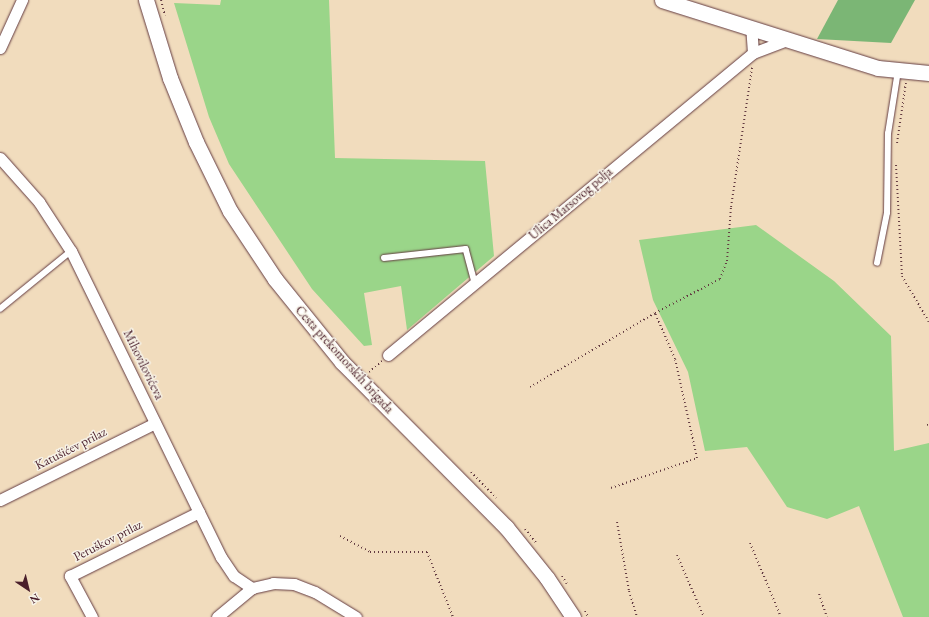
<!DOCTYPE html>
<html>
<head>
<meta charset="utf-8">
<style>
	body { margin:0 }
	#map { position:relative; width:929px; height:617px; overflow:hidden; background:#f1dcbd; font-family:"EB Garamond",serif }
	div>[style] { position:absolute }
	.green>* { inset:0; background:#9ad589 }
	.forest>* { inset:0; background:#7bb675 }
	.path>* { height:2px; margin-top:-1px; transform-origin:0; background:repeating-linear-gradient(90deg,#633b41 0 1px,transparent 0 4px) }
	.roads { filter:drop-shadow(0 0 1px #633b41) drop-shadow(0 0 1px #633b41) }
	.lane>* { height:5.5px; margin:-2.75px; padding:0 2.75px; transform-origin:2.75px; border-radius:2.75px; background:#fff }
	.street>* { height:11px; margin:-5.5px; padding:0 5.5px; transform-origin:5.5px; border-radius:5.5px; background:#fff }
	.secondary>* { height:15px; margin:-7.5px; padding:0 7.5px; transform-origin:7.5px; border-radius:7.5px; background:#fff }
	span { translate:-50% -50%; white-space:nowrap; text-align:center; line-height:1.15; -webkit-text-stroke:3px #f7f3e8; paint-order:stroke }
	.street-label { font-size:13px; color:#4a1f2b }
	.north { position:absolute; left:8px; top:569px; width:40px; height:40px; -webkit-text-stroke:3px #f7f3e8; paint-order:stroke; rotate:145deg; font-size:11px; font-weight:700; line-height:16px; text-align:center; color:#4a1f2b }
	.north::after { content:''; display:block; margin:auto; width:14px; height:18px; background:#4a1f2b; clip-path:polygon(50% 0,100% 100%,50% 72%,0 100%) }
</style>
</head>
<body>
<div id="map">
	<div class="green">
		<i style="clip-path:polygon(221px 0,329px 0,335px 158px,485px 161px,494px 256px,407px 330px,401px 286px,364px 293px,372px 345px,364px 346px,312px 289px,229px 164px,209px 117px,174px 3px,220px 5px)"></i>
		<i style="clip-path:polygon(756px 225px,834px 281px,891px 336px,894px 451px,929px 443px,929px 617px,903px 617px,859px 506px,827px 519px,787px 507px,747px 447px,705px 451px,688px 372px,653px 300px,639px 240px)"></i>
	</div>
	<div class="forest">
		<i style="clip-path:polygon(838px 0,915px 0,891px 43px,817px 39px)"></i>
	</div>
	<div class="path">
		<i style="left:161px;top:0;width:16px;rotate:76deg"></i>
		<i style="left:897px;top:143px;width:62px;rotate:-81.6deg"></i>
		<i style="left:896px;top:165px;width:111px;rotate:86.9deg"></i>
		<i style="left:902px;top:276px;width:53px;rotate:59.6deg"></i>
		<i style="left:369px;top:372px;width:17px;rotate:-40deg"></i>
		<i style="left:530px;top:387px;width:145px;rotate:-30.6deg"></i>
		<i style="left:655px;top:313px;width:73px;rotate:-27.6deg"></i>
		<i style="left:720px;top:279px;width:19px;rotate:-69deg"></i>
		<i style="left:727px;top:261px;width:54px;rotate:-85.8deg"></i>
		<i style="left:731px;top:207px;width:141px;rotate:-81.4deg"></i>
		<i style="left:927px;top:425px;width:2px;rotate:-27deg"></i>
		<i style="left:471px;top:472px;width:36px;rotate:46deg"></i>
		<i style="left:611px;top:488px;width:91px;rotate:-19.2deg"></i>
		<i style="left:697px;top:458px;width:101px;rotate:-102.5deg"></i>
		<i style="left:675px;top:359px;width:50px;rotate:-113.5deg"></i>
		<i style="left:617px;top:522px;width:70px;rotate:80.1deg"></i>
		<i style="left:629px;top:591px;width:27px;rotate:73deg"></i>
		<i style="left:525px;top:529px;width:19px;rotate:51deg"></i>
		<i style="left:340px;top:536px;width:34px;rotate:28deg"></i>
		<i style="left:370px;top:552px;width:57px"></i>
		<i style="left:427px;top:552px;width:70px;rotate:68.2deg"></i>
		<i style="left:750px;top:543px;width:80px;rotate:67.3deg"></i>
		<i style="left:677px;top:555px;width:68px;rotate:66.5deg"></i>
		<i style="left:562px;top:576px;width:9px;rotate:58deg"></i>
		<i style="left:819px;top:594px;width:24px;rotate:71deg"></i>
		<i style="left:585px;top:611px;width:7px;rotate:63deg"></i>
	</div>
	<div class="roads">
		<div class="lane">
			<i style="left:384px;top:258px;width:82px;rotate:-6.3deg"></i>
			<i style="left:466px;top:249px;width:35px;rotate:75deg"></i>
			<i style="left:877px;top:263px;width:51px;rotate:-78.7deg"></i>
			<i style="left:887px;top:213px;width:79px;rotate:-89.3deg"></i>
			<i style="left:888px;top:134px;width:64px;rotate:-81deg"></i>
			<i style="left:0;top:309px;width:92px;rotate:-39.2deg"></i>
		</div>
		<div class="street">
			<i style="left:0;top:48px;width:53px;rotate:-65.4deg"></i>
			<i style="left:753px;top:53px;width:39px;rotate:-21deg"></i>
			<i style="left:0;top:158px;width:59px;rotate:48.4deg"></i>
			<i style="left:39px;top:202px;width:59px;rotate:56.9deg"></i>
			<i style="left:71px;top:251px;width:341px;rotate:63.9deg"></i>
			<i style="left:221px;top:557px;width:23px;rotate:56deg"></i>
			<i style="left:234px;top:576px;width:22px;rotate:34deg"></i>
			<i style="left:388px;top:355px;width:474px;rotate:-39.6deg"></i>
			<i style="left:753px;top:53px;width:26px;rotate:-94deg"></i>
			<i style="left:0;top:500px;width:173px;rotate:-26.4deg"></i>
			<i style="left:92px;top:617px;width:47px;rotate:-118.2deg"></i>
			<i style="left:70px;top:576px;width:144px;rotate:-26.4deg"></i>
			<i style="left:217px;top:617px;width:45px;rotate:-39.6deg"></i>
			<i style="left:252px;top:588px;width:22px;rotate:-13deg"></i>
			<i style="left:273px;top:583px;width:21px;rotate:3deg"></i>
			<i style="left:294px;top:584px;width:22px;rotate:21deg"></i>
			<i style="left:315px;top:592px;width:48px;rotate:31.4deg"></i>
		</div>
		<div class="secondary">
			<i style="left:146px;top:0;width:82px;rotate:72.9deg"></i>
			<i style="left:170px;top:78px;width:69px;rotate:67.9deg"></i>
			<i style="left:196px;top:142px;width:77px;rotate:63.8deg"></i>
			<i style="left:230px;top:211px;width:82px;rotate:56.5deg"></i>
			<i style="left:275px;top:279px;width:107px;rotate:51.1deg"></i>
			<i style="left:342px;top:362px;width:233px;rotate:45.2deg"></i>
			<i style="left:506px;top:527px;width:65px;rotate:51.2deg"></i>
			<i style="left:547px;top:578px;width:47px;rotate:56.3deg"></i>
			<i style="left:662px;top:0;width:226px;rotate:17.5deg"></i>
			<i style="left:878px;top:68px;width:51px;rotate:5.6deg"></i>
		</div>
	</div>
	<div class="street-label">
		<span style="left:571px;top:204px;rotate:-40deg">Ulica Marsovog polja</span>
		<span style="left:344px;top:360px;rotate:48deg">Cesta prekomorskih brigada</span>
		<span style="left:143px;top:365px;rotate:64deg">Mihovilovićeva</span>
		<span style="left:71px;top:449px;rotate:-27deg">Katušićev prilaz</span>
		<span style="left:108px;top:541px;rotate:-27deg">Peruškov prilaz</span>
	</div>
	<div class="north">N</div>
</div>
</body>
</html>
